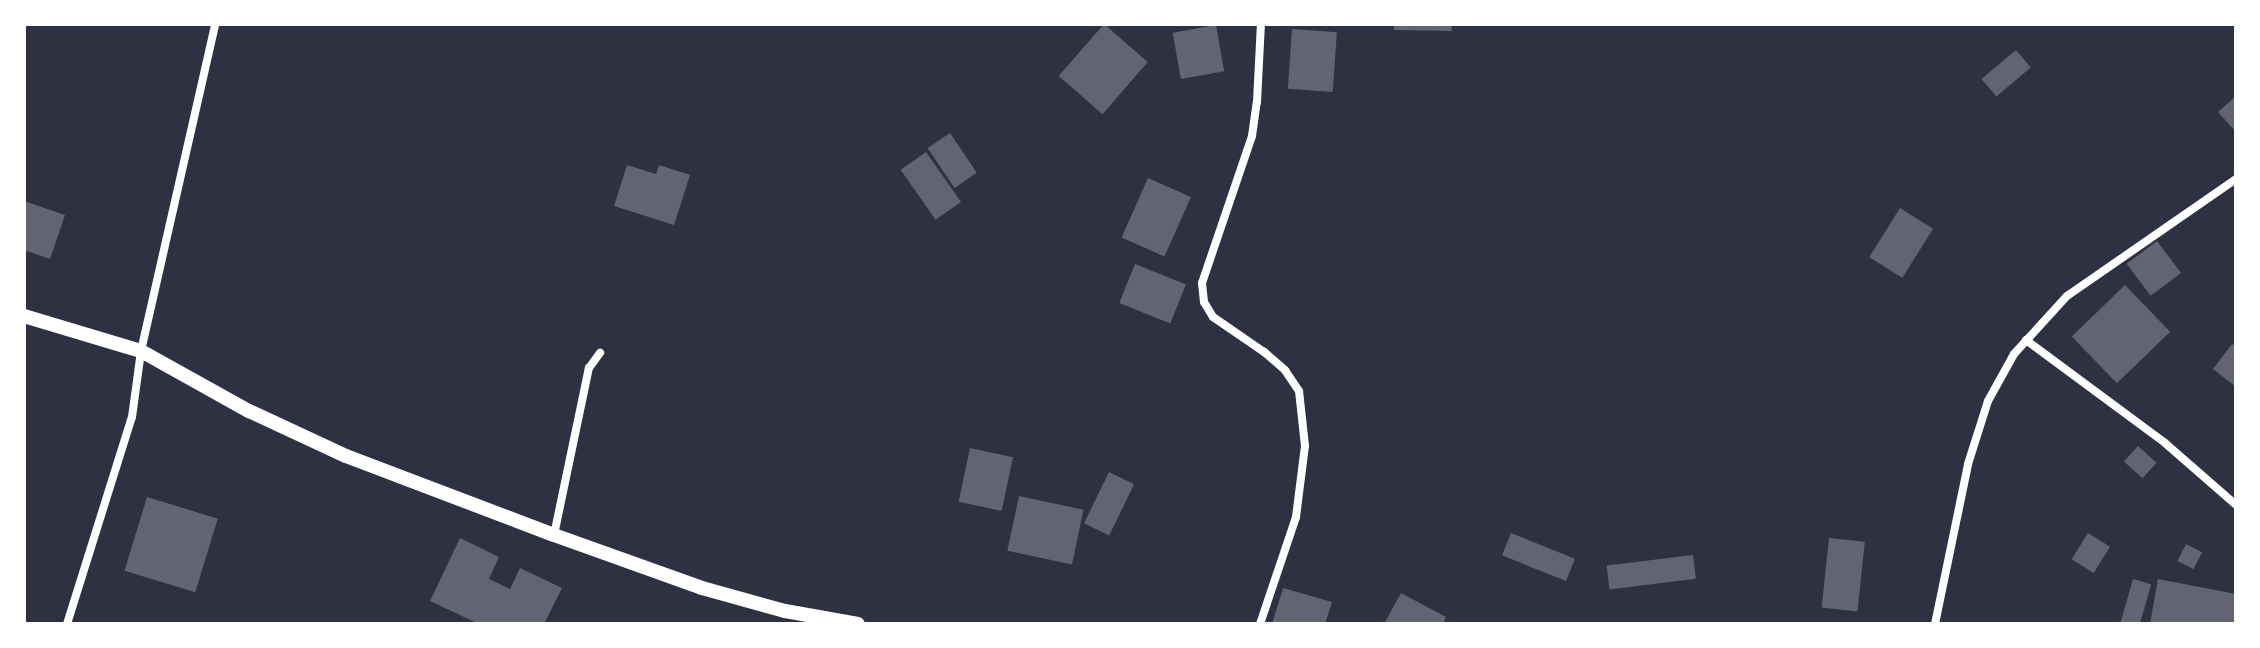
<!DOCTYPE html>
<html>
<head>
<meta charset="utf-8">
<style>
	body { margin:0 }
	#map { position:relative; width:2260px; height:648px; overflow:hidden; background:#2d3142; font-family:"Roboto Condensed",sans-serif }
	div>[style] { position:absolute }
	.building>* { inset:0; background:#626471; transform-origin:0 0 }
	.minor>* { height:8px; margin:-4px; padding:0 4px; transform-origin:4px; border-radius:4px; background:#fff }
	.tertiary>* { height:14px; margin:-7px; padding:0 7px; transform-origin:7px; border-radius:7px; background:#fff }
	span { translate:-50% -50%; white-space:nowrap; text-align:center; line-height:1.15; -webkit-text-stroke:6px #fff; paint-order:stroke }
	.frame { position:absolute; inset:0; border:26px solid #fff; pointer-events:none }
</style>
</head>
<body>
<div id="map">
	<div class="building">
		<i style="left:1104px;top:24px;width:58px;height:69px;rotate:41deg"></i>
		<i style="clip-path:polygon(1394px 24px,1451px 24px,1452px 31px,1394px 30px)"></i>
		<i style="left:1216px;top:25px;width:47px;height:44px;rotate:80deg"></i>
		<i style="left:1292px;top:29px;width:45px;height:60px;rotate:4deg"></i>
		<i style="left:2016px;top:50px;width:23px;height:45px;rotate:50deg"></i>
		<i style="clip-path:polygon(2236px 96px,2236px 132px,2218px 112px)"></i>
		<i style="left:950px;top:133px;width:48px;height:27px;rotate:56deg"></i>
		<i style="left:926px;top:152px;width:61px;height:31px;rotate:55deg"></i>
		<i style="clip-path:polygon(627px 165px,656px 174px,659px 165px,690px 175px,674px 225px,614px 206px)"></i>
		<i style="left:1148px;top:178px;width:47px;height:65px;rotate:24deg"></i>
		<i style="clip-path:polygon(24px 201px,65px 215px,50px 259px,24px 250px)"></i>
		<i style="left:1900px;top:208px;width:39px;height:58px;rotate:32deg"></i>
		<i style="left:2157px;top:241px;width:40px;height:38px;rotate:53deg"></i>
		<i style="left:1135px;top:264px;width:55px;height:42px;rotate:22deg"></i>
		<i style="left:2125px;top:285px;width:65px;height:74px;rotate:46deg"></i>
		<i style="clip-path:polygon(2232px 344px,2236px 347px,2236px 387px,2213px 369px)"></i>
		<i style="left:2138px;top:446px;width:25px;height:21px;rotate:42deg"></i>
		<i style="left:970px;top:448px;width:44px;height:55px;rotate:12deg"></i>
		<i style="left:1109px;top:472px;width:28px;height:57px;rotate:26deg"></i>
		<i style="left:1019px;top:496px;width:66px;height:56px;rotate:12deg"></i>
		<i style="left:147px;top:497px;width:74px;height:77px;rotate:17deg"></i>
		<i style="left:1511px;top:533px;width:69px;height:24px;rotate:22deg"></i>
		<i style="left:2088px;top:533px;width:26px;height:31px;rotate:32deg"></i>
		<i style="clip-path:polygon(460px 538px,499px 557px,489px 579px,510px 589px,520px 568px,562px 588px,544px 624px,479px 624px,430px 601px)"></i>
		<i style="left:1829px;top:538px;width:36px;height:70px;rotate:6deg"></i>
		<i style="left:2186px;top:544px;width:18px;height:19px;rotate:27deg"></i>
		<i style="left:1693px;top:555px;width:24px;height:87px;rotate:83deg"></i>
		<i style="left:2133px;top:579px;width:19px;height:45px;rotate:16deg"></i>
		<i style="clip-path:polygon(2158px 579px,2236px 594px,2236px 624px,2150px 624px)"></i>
		<i style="clip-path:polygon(1283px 588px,1332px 602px,1325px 624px,1272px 624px)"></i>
		<i style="clip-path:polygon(1401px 593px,1446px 617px,1443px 624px,1384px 624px)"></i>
	</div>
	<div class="minor">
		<i style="left:2026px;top:340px;width:173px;rotate:36.5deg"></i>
		<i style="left:2165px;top:443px;width:94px;rotate:41.1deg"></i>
		<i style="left:554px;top:535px;width:171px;rotate:-78.2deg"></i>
		<i style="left:589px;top:368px;width:19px;rotate:-54deg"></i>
		<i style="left:67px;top:624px;width:217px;rotate:-72.6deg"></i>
		<i style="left:132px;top:417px;width:67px;rotate:-82.2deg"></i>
		<i style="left:141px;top:351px;width:335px;rotate:-77.2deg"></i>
		<i style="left:1260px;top:624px;width:113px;rotate:-71.4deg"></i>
		<i style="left:1296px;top:517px;width:72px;rotate:-82.8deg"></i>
		<i style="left:1305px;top:446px;width:55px;rotate:-96.2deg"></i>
		<i style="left:1299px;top:391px;width:25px;rotate:-124deg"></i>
		<i style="left:1285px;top:370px;width:28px;rotate:-139deg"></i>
		<i style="left:1264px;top:352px;width:62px;rotate:-145.5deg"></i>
		<i style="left:1213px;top:317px;width:17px;rotate:-121deg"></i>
		<i style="left:1204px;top:302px;width:19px;rotate:-96deg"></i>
		<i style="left:1202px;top:283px;width:155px;rotate:-71.2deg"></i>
		<i style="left:1252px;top:136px;width:34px;rotate:-82deg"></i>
		<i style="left:1257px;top:102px;width:78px;rotate:-87.1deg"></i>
		<i style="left:1935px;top:624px;width:163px;rotate:-78.3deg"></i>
		<i style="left:1968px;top:464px;width:66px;rotate:-72.4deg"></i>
		<i style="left:1988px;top:401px;width:54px;rotate:-61deg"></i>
		<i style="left:2014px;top:354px;width:79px;rotate:-47.6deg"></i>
		<i style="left:2067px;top:296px;width:206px;rotate:-34.7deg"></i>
	</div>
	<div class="tertiary">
		<i style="left:24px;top:316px;width:122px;rotate:16.7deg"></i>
		<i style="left:141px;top:351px;width:124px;rotate:29.1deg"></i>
		<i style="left:249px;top:411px;width:107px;rotate:24.9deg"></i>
		<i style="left:346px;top:456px;width:222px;rotate:20.8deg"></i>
		<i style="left:554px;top:535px;width:157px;rotate:19.7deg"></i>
		<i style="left:702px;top:588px;width:86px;rotate:15.5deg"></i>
		<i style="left:785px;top:611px;width:74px;rotate:10.1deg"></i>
	</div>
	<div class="frame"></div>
</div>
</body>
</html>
